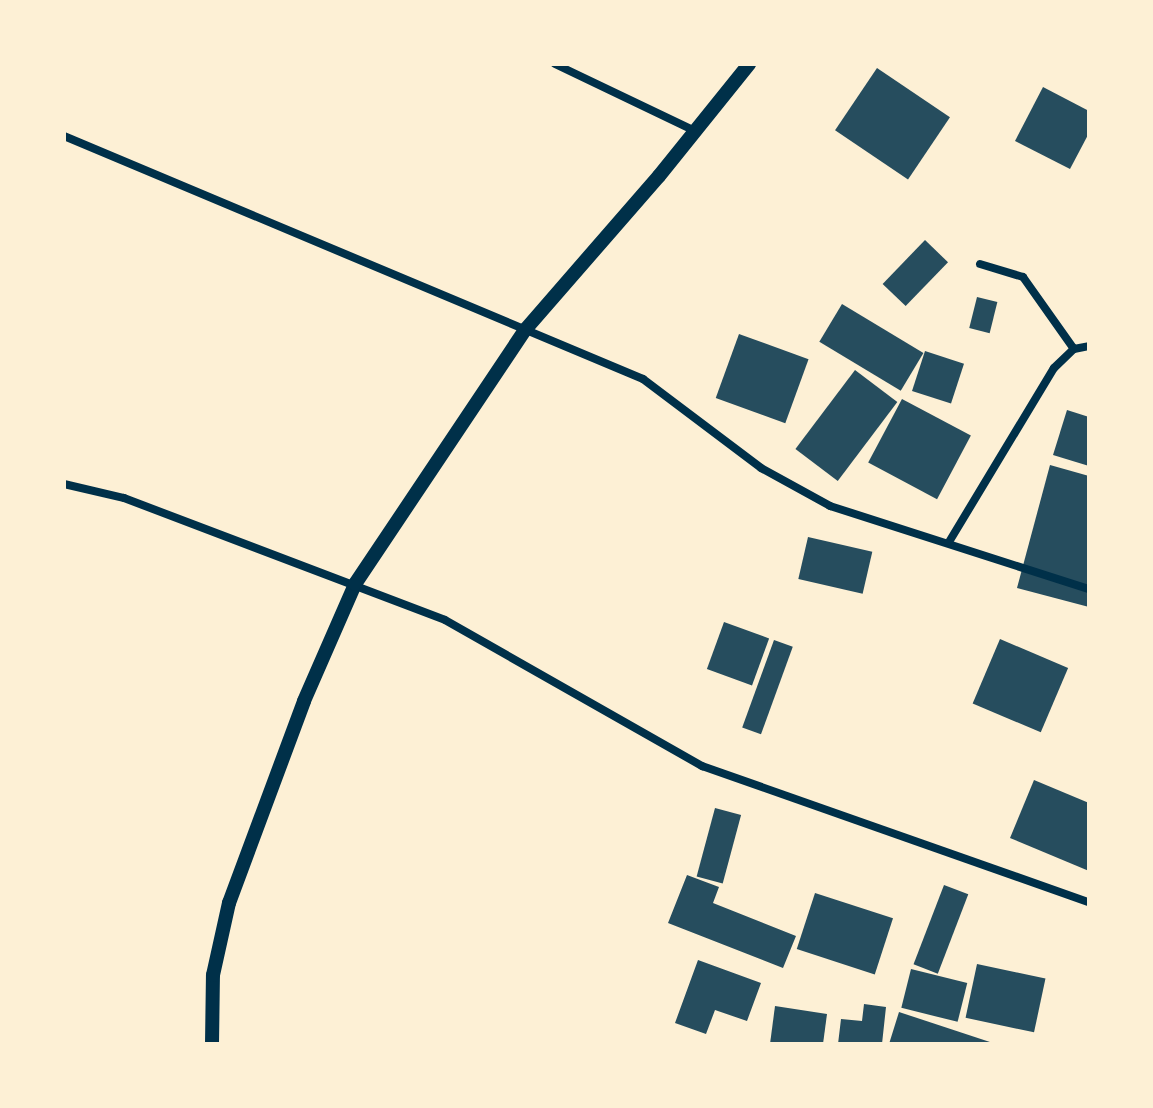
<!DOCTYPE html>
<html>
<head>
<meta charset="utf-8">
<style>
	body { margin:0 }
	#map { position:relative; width:1153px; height:1108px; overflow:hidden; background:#fdf0d5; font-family:"PT Sans Narrow",sans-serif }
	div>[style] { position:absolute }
	.building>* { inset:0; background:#264d5e; transform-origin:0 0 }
	.minor>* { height:8px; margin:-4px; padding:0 4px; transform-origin:4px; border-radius:4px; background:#003049 }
	.tertiary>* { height:14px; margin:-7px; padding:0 7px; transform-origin:7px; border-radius:7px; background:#003049 }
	span { translate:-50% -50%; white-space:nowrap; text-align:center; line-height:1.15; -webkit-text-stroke:6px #fdf0d5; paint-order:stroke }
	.frame { position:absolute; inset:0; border:66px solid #fdf0d5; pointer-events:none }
</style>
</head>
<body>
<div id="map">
	<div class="building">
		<i style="left:877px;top:68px;width:88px;height:75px;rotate:34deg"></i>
		<i style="clip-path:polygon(1043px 87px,1089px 111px,1089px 133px,1070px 169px,1015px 141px)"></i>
		<i style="left:925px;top:240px;width:32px;height:61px;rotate:44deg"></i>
		<i style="left:977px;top:297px;width:21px;height:32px;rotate:14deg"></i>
		<i style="left:842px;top:304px;width:95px;height:44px;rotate:31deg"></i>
		<i style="left:739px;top:334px;width:74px;height:68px;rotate:20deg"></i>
		<i style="left:925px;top:351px;width:41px;height:42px;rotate:18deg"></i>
		<i style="left:855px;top:370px;width:53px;height:99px;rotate:37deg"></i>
		<i style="left:902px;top:399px;width:78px;height:72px;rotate:28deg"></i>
		<i style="clip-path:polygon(1067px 410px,1089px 417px,1089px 466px,1053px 455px)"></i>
		<i style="clip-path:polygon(1050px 465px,1089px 476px,1089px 607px,1017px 588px)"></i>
		<i style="left:808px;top:537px;width:66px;height:43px;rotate:13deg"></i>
		<i style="left:724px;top:622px;width:48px;height:50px;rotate:20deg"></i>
		<i style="left:1000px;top:639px;width:74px;height:70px;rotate:23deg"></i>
		<i style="left:774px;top:640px;width:20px;height:93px;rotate:20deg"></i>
		<i style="clip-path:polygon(1034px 780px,1089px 803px,1089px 871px,1010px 838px)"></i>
		<i style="left:715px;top:808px;width:27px;height:71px;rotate:15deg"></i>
		<i style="clip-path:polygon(687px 875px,719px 887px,713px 903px,796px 936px,783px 968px,668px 923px)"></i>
		<i style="left:944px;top:885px;width:26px;height:85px;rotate:21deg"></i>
		<i style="left:815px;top:893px;width:82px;height:59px;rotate:18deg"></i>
		<i style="clip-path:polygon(698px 960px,761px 983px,747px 1021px,715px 1010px,706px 1034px,675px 1023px)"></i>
		<i style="left:977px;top:964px;width:70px;height:55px;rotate:12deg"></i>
		<i style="left:911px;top:969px;width:58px;height:40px;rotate:14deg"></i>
		<i style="clip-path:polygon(864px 1004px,886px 1007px,882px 1044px,838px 1044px,841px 1019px,862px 1021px)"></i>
		<i style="clip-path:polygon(775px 1006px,827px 1014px,823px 1044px,770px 1044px)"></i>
		<i style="clip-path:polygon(899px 1012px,993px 1043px,993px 1044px,889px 1044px)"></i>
	</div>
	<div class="minor">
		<i style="left:555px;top:64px;width:155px;rotate:25.6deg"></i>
		<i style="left:64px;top:136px;width:628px;rotate:22.77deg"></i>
		<i style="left:643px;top:379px;width:148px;rotate:37deg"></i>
		<i style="left:761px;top:468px;width:79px;rotate:28.8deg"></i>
		<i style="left:830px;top:506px;width:272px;rotate:17.8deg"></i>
		<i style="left:980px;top:264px;width:45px;rotate:16.8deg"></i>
		<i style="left:1023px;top:277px;width:88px;rotate:54.7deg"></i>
		<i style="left:64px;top:484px;width:62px;rotate:13.1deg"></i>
		<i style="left:124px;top:498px;width:343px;rotate:20.8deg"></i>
		<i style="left:445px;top:620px;width:296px;rotate:29.6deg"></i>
		<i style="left:702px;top:766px;width:410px;rotate:19.4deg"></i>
		<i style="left:949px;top:542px;width:203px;rotate:-58.9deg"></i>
		<i style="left:1054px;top:368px;width:28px;rotate:-44deg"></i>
		<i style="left:1074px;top:349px;width:15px;rotate:-11deg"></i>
	</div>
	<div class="tertiary">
		<i style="left:212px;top:1044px;width:69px;rotate:-89.2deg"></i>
		<i style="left:213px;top:975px;width:74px;rotate:-77.5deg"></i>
		<i style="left:229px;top:903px;width:215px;rotate:-69.6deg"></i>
		<i style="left:304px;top:701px;width:128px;rotate:-66.4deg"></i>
		<i style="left:355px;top:584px;width:306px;rotate:-56.2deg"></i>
		<i style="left:525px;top:330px;width:204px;rotate:-49deg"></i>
		<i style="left:659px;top:176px;width:144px;rotate:-51.2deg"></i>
	</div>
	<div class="frame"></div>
</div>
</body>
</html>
